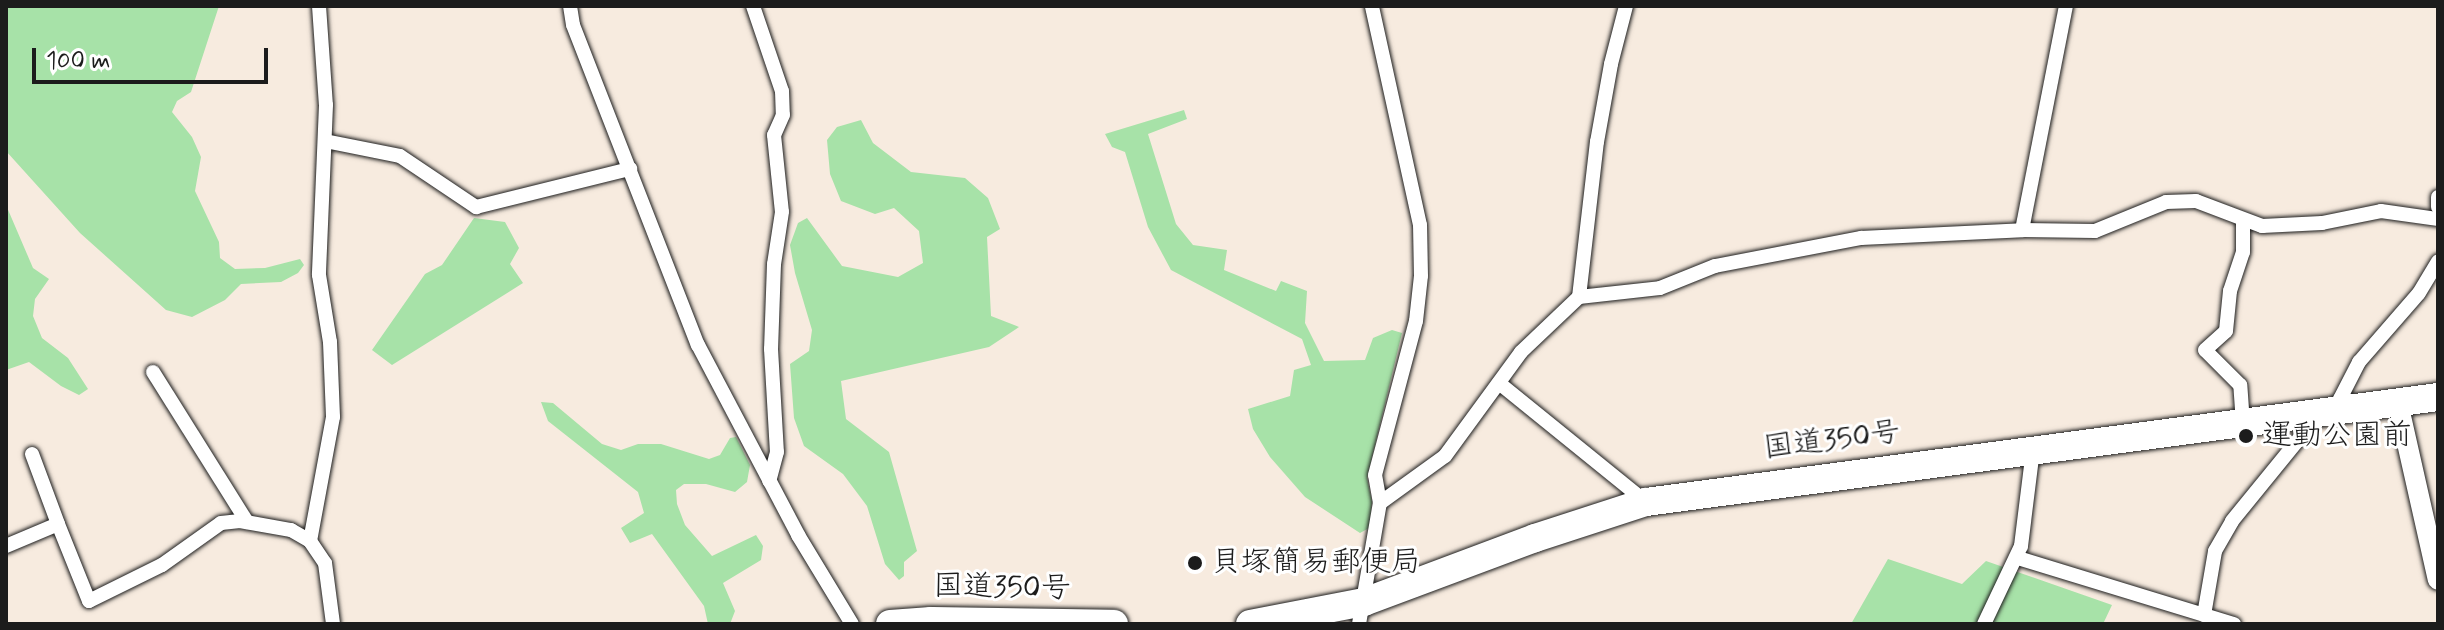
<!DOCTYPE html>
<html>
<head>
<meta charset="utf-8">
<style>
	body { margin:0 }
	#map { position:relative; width:2444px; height:630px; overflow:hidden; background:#f7ebdf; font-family:Mynerve,"Klee One",sans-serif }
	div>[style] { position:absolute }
	.green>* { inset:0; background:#a7e2a8 }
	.roads { filter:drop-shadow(0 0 2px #1c1c1c) drop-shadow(0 0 2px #1c1c1c) }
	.street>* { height:14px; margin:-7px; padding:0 7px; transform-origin:7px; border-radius:7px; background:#fff }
	.secondary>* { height:20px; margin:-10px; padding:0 10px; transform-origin:10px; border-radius:10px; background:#fff }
	.highway>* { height:28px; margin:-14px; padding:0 14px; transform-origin:14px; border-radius:14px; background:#fff }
	.dots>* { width:22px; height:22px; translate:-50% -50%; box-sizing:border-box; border:4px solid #fff; border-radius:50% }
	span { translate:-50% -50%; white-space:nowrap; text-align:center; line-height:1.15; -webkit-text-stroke:6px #fff; paint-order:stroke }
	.poi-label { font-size:30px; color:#1c1c1c }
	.left { translate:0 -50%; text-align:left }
	.street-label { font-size:30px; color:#1c1c1c }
	.frame { position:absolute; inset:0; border:8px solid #1c1c1c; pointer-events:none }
	.scale { position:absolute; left:32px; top:48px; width:236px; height:36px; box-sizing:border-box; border:4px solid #1c1c1c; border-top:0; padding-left:10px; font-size:24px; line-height:28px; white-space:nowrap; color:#1c1c1c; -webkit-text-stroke:6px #fff; paint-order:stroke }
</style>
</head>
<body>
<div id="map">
	<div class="green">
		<i style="clip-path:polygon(6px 6px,219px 6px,191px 92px,177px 101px,172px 112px,192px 137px,201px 157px,195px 191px,219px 242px,220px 258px,235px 269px,265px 268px,300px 259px,304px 265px,298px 273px,281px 282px,241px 284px,225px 300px,192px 317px,166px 310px,80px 233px,6px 151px)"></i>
		<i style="clip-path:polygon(1184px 110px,1187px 119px,1148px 134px,1176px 224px,1193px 245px,1227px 250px,1224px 270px,1276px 291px,1281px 281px,1307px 291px,1305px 323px,1324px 361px,1365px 360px,1373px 338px,1392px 330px,1402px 333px,1367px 478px,1372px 502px,1369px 528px,1360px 533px,1305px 497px,1270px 457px,1253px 429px,1248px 409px,1290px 396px,1294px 370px,1311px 365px,1302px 339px,1171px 270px,1148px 227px,1125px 152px,1112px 147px,1105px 134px)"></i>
		<i style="clip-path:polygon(861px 120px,873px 143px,911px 172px,965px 178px,988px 198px,1000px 229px,987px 237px,991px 316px,1019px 327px,989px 347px,841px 381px,846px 419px,889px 452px,917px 551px,904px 562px,904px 576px,899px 580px,885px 564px,867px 506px,843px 474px,804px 446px,794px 418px,790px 364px,809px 351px,812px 330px,795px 273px,790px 245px,798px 223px,807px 218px,842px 266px,898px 277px,923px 263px,919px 231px,894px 208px,875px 214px,841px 201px,830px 174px,827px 140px,837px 127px)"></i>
		<i style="clip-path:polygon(6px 205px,33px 268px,49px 279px,35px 299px,33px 316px,42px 338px,68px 358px,88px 389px,79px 395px,61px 386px,29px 362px,6px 370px)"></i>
		<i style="clip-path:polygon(474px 218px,505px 222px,519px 248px,510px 264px,523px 283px,392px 365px,372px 350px,425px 274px,442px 265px)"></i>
		<i style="clip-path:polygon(541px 402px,553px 403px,602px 444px,621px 450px,638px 444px,661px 444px,709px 459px,720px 455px,730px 438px,736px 437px,750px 465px,747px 482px,735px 492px,706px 484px,684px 484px,676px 490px,677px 504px,685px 525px,712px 556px,756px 535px,763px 546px,761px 560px,723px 583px,735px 611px,730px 624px,708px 624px,704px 606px,652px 534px,630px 543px,621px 528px,644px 513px,638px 492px,548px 421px)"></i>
		<i style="clip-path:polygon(1888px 559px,1962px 584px,1986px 561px,2112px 605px,2103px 624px,1851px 624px)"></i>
	</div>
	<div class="roads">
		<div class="street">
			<i style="left:319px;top:6px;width:99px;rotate:86deg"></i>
			<i style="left:326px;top:105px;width:170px;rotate:92.4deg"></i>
			<i style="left:319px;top:275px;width:68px;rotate:80.7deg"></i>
			<i style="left:330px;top:342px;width:75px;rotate:87.7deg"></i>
			<i style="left:333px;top:417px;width:126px;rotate:100.5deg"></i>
			<i style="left:310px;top:541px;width:27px;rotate:56deg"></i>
			<i style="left:325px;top:563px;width:62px;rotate:82.5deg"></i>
			<i style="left:570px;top:6px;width:19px;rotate:81deg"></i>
			<i style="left:573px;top:25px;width:344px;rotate:68.7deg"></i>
			<i style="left:698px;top:345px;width:215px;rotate:62.2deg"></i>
			<i style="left:798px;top:535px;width:104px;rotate:58.8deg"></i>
			<i style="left:753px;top:6px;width:90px;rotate:71.2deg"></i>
			<i style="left:782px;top:91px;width:24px;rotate:88deg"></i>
			<i style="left:783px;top:115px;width:22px;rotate:114deg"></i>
			<i style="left:774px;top:135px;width:77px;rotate:84.1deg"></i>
			<i style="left:782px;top:212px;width:53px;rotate:98.7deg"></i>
			<i style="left:774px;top:264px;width:85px;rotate:92deg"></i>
			<i style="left:771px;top:349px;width:103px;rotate:86.7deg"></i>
			<i style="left:777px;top:452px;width:30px;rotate:105deg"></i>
			<i style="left:325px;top:141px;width:76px;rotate:11.3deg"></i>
			<i style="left:400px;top:156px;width:92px;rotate:33.9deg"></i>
			<i style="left:476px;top:207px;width:159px;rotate:-13.9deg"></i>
			<i style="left:2438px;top:197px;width:10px;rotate:90deg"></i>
			<i style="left:2022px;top:230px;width:228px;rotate:-78.9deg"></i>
			<i style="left:1579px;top:297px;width:156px;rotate:-83.4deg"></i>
			<i style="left:1597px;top:142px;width:79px;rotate:-79.8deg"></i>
			<i style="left:1611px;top:64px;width:60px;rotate:-75.5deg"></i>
			<i style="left:153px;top:372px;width:177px;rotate:57.9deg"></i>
			<i style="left:1499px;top:383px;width:189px;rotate:39deg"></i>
			<i style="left:2340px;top:411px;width:12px;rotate:-90deg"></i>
			<i style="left:2340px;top:399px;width:42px;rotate:-62.8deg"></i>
			<i style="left:2359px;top:362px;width:91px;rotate:-49deg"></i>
			<i style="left:2419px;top:293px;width:37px;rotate:-59deg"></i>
			<i style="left:2243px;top:424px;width:39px;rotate:-94deg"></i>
			<i style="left:2240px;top:385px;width:49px;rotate:-135deg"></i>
			<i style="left:2205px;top:350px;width:28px;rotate:-42deg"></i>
			<i style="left:2226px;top:331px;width:40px;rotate:-84.3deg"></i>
			<i style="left:2230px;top:291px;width:41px;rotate:-71.6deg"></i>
			<i style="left:2243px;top:252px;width:30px;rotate:-90deg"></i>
			<i style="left:32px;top:454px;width:75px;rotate:69.6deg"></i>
			<i style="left:1380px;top:503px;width:80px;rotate:-35.9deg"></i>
			<i style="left:1445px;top:456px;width:129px;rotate:-53.8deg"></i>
			<i style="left:1521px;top:352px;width:80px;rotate:-43.5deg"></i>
			<i style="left:1579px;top:297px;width:81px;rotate:-6.3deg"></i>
			<i style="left:1660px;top:288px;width:59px;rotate:-21.8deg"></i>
			<i style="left:1715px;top:266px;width:149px;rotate:-10.9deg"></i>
			<i style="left:1861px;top:238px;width:161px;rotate:-2.8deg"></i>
			<i style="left:2022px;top:230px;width:73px;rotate:0.8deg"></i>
			<i style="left:2095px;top:231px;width:77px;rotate:-22.2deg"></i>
			<i style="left:2166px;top:202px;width:30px;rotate:-2deg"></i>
			<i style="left:2196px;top:201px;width:71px;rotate:20.7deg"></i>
			<i style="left:2262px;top:226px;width:60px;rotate:-2.9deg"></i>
			<i style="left:2322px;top:223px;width:60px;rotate:-11.5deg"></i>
			<i style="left:2381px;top:211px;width:58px;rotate:8deg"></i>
			<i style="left:6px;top:546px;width:56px;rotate:-22.9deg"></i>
			<i style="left:58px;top:524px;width:83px;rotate:68.1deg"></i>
			<i style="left:89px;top:601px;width:81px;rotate:-26.3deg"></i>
			<i style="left:162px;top:565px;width:72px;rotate:-35.4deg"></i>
			<i style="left:221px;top:523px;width:19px;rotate:-6deg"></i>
			<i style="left:240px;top:521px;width:52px;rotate:10deg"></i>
			<i style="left:291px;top:530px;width:22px;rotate:30deg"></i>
			<i style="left:2018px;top:558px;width:226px;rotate:17deg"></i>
			<i style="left:2204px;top:615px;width:65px;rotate:-80.2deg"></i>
			<i style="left:2215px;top:551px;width:34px;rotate:-60deg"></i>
			<i style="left:2232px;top:521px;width:125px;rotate:-50.8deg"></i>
			<i style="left:2311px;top:424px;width:10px;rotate:-79deg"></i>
			<i style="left:1359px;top:624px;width:123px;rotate:-80.2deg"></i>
			<i style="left:1380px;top:503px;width:28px;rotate:-100deg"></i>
			<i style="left:1375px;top:475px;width:159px;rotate:-75.1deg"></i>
			<i style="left:1416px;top:321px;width:45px;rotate:-83.7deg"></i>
			<i style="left:1421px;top:276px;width:51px;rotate:-91.1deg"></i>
			<i style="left:1420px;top:225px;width:224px;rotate:-102.4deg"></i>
			<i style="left:1984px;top:624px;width:86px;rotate:-64.6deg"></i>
			<i style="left:2021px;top:546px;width:97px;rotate:-82.9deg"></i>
		</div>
		<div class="secondary">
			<i style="left:2398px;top:403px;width:181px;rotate:77.3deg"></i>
		</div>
		<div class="highway">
			<i style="left:890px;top:624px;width:41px;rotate:-4.2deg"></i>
			<i style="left:931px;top:621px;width:183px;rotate:0.9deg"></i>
			<i style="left:1250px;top:624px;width:116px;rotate:-10.9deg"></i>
			<i style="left:1364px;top:602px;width:183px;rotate:-20.5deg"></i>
			<i style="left:1535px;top:538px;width:117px;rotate:-18deg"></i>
			<i style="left:1646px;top:502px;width:799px;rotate:-7.55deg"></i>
		</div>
	</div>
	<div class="dots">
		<i style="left:2246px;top:436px;background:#1c1c1c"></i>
		<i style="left:1195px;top:563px;background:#1c1c1c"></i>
	</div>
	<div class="poi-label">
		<span class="left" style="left:2262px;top:436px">運動公園前</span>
		<span class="left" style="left:1211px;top:563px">貝塚簡易郵便局</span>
	</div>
	<div class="street-label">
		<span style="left:1832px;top:441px;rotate:-7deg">国道350号</span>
		<span style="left:1002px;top:588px;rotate:1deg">国道350号</span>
	</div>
	<div class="frame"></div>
	<div class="scale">100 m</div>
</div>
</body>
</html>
